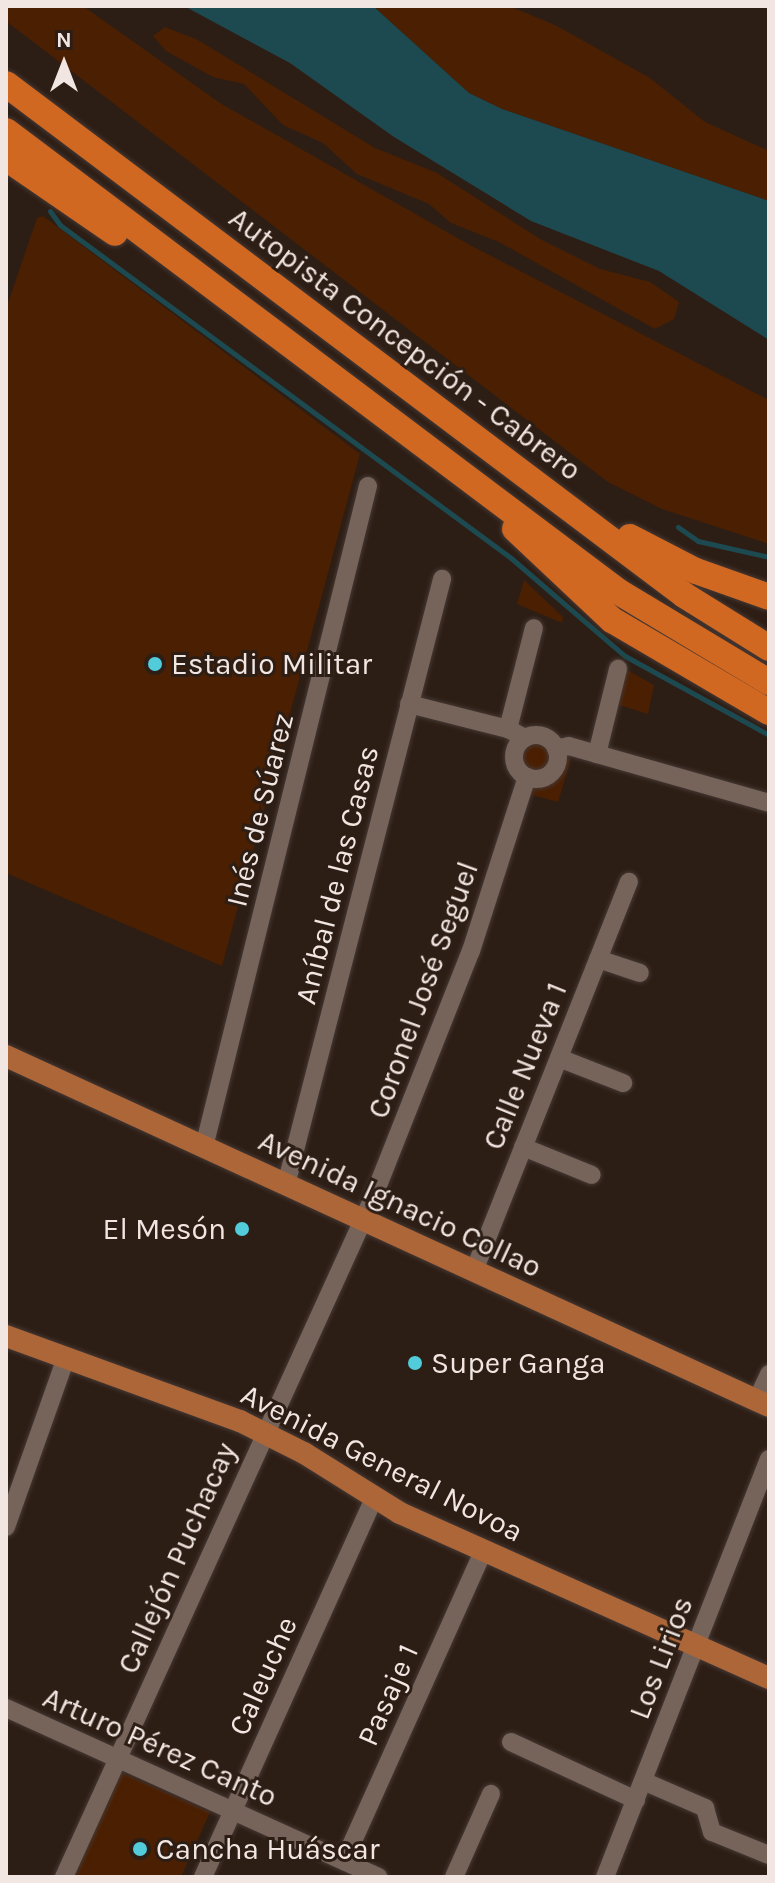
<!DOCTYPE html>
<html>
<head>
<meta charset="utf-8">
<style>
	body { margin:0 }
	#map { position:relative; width:775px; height:1883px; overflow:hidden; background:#2d1e15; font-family:Karla,sans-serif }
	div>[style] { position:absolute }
	.green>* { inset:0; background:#4b1f01 }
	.round { border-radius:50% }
	.water>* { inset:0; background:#1d4a50 }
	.stream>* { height:5px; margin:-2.5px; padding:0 2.5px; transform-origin:2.5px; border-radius:2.5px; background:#1d4a50 }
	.roads { filter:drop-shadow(0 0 2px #453834) drop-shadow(0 0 2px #453834) }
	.minor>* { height:18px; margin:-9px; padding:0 9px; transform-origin:9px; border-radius:9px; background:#76645a }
	.minor>.ring { margin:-9px; padding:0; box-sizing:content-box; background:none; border:18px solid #76645a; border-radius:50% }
	.major>* { height:22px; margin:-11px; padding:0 11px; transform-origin:11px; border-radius:11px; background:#ad6638 }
	.highway>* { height:26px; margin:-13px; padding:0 13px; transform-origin:13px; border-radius:13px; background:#d16821 }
	.dots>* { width:22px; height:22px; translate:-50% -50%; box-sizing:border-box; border:4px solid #2d1e15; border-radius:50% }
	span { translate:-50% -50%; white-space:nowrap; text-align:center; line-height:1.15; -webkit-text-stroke:6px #2d1e15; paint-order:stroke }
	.street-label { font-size:30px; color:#f1e6e1 }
	.poi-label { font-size:30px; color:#f1e6e1 }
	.left { translate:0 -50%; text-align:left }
	.right { translate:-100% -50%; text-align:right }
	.frame { position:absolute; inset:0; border:8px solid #f1e6e1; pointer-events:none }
	.north { position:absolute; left:24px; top:24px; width:80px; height:80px; -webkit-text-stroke:6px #2d1e15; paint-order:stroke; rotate:0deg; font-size:22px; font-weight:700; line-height:32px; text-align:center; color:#f1e6e1 }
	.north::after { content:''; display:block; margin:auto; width:28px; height:36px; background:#f1e6e1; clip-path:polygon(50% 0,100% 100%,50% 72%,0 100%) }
</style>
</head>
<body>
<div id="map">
	<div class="green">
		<i style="clip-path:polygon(6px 6px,83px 6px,220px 103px,468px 244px,769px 400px,769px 544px,662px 509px,608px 482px,6px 21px)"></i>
		<i style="clip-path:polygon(373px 6px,509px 6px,555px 25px,650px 78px,705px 122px,769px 151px,769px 201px,502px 109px,469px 93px)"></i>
		<i style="clip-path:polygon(165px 27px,198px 40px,375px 148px,437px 173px,540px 239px,600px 269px,650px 282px,679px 302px,674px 319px,655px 329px,499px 242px,451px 223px,429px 204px,357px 174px,323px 143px,283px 125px,244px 84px,213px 77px,166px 51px,153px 36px)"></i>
		<i style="clip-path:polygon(43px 216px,360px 454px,222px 966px,6px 873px,6px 309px,37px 218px)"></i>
		<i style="clip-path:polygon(524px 580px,563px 617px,562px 623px,517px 604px)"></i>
		<i style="clip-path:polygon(625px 669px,654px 685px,648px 714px,616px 704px)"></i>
		<i class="round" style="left:523px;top:743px;width:28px;height:28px"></i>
		<i style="clip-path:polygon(565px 759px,571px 759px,558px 802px,529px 794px,531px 788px,555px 781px)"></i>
		<i style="clip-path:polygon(120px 1772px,210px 1812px,181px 1877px,75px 1877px)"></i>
	</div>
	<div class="water">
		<i style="clip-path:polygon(184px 6px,373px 6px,469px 93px,502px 109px,769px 201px,769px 340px,659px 271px,531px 221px,394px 137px,290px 63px)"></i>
	</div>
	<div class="stream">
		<i style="left:50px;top:211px;width:17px;rotate:54deg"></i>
		<i style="left:60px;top:225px;width:561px;rotate:36.44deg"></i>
		<i style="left:511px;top:558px;width:150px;rotate:40.7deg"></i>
		<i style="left:625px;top:656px;width:164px;rotate:28.7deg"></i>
		<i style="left:678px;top:527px;width:24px;rotate:35deg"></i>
		<i style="left:698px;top:541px;width:73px;rotate:12.7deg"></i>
	</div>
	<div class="roads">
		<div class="minor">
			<i style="left:409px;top:704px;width:102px;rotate:14.2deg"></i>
			<i style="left:508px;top:729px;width:19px;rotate:28deg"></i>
			<i style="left:508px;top:729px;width:104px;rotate:-75.6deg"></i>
			<i class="ring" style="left:514px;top:735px;width:26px;height:26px"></i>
			<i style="left:556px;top:749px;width:13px;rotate:-13deg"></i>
			<i style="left:569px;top:746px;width:208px;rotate:15.9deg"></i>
			<i style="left:597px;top:754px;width:88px;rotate:-76.1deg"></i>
			<i style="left:598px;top:959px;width:44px;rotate:18.4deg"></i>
			<i style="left:559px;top:1058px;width:69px;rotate:21.3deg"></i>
			<i style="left:204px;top:1147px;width:681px;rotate:-76.07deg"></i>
			<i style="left:523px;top:1147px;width:74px;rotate:22.1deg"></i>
			<i style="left:286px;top:1185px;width:626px;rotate:-75.56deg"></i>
			<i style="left:474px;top:1271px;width:419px;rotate:-68.3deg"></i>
			<i style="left:757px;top:1400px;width:29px;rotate:-65deg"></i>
			<i style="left:6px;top:1527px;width:177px;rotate:-70.5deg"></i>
			<i style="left:6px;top:1708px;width:409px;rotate:24.4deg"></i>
			<i style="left:511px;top:1742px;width:138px;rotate:24.9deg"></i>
			<i style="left:643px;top:1781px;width:68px;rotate:23.5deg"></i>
			<i style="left:705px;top:1808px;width:25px;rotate:74deg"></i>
			<i style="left:712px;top:1832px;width:61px;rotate:22deg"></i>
			<i style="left:344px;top:1861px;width:340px;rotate:-65.8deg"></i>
			<i style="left:64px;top:1877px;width:746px;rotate:-65.53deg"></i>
			<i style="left:373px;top:1198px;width:266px;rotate:-68.4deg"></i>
			<i style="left:471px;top:951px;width:183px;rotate:-72.2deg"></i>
			<i style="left:203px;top:1877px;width:416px;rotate:-65.7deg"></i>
			<i style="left:454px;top:1877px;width:91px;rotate:-66deg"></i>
			<i style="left:605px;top:1877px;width:449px;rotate:-68.6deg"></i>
		</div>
		<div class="major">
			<i style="left:6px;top:1056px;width:839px;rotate:24.64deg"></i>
			<i style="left:6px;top:1336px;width:249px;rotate:20deg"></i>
			<i style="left:240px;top:1421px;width:72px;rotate:26.6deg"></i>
			<i style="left:304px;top:1453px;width:113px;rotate:32deg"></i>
			<i style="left:400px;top:1513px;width:404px;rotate:24.1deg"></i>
		</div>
		<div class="highway">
			<i style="left:6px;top:84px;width:849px;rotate:37deg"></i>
			<i style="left:684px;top:595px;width:100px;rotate:31.9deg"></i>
			<i style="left:6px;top:131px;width:767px;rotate:36.94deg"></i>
			<i style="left:619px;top:592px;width:175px;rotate:31deg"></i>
			<i style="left:6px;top:158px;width:132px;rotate:34.5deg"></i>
			<i style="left:515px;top:529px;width:133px;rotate:43.2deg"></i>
			<i style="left:612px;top:620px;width:182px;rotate:30.4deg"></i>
			<i style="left:630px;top:537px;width:74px;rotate:27.3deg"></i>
			<i style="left:696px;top:571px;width:77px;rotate:19.6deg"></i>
		</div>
	</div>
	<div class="dots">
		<i style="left:155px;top:664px;background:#52cbda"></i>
		<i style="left:242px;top:1229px;background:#52cbda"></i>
		<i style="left:415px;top:1363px;background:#52cbda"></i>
		<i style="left:140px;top:1849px;background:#52cbda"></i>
	</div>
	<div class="street-label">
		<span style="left:405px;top:344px;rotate:37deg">Autopista Concepción - Cabrero</span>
		<span style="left:260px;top:810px;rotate:-76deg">Inés de Súarez</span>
		<span style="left:337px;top:875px;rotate:-76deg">Aníbal de las Casas</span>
		<span style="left:423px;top:990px;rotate:-70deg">Coronel José Seguel</span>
		<span style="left:525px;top:1066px;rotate:-68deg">Calle Nueva 1</span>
		<span style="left:400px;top:1204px;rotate:25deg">Avenida Ignacio Collao</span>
		<span style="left:382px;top:1463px;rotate:27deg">Avenida General Novoa</span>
		<span style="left:177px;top:1558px;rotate:-66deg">Callejón Puchacay</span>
		<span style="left:661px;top:1658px;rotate:-69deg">Los Lirios</span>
		<span style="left:263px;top:1676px;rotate:-66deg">Caleuche</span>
		<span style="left:388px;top:1695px;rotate:-66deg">Pasaje 1</span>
		<span style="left:160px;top:1747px;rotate:24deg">Arturo Pérez Canto</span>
	</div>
	<div class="poi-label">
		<span class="left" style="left:171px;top:664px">Estadio Militar</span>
		<span class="right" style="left:226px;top:1229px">El Mesón</span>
		<span class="left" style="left:431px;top:1363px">Super Ganga</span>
		<span class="left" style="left:156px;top:1849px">Cancha Huáscar</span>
	</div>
	<div class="frame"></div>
	<div class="north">N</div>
</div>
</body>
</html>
